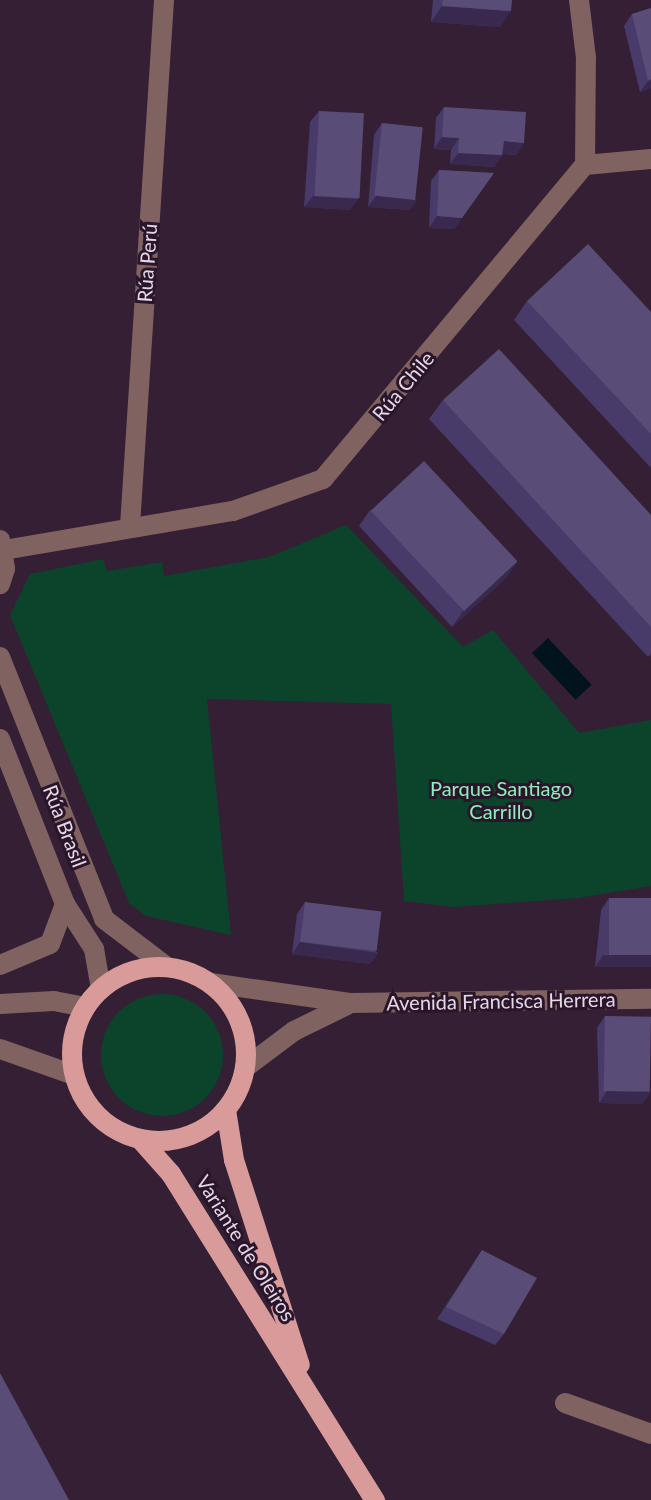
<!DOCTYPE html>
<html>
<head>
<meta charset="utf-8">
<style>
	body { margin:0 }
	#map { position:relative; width:651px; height:1500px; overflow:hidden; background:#341f34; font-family:Lato,sans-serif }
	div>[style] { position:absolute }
	.green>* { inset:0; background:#0b442b }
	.round { border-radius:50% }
	.water>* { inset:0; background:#01141e; transform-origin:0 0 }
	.minor>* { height:20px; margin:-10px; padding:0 10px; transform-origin:10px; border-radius:10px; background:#806261 }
	.major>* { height:20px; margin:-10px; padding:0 10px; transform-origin:10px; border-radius:10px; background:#d89b9a }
	.major>.ring { margin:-10px; padding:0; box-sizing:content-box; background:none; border:20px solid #d89b9a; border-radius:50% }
	.wall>* { inset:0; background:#483b6a }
	.shaded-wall>* { inset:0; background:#39294f }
	.building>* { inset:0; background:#594c77; transform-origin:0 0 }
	span { translate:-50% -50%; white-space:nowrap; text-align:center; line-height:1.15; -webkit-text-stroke:6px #2a162a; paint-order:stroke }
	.street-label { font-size:20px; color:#e5d7e5 }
	.park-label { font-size:20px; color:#8fedbb }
</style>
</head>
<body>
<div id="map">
	<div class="green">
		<i style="clip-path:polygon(346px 525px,463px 647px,493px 630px,579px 733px,651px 720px,651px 886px,578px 898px,454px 907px,404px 901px,391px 704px,207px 699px,231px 935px,146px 916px,129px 903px,10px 615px,30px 574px,103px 559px,107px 571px,162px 562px,164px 576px,269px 557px)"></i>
		<i class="round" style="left:101px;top:994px;width:122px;height:122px"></i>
	</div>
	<div class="water">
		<i style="left:548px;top:638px;width:64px;height:22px;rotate:47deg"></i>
	</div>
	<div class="minor">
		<i style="left:585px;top:165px;width:66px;rotate:-5.2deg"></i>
		<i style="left:130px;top:526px;width:527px;rotate:-86.3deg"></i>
		<i style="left:0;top:540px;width:29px;rotate:80deg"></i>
		<i style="left:5px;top:569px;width:16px;rotate:108deg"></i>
		<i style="left:4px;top:550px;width:232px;rotate:-9.7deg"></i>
		<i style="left:233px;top:511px;width:96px;rotate:-19.6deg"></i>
		<i style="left:323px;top:479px;width:409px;rotate:-50.2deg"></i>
		<i style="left:585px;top:165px;width:107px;rotate:-89.5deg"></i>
		<i style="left:586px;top:58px;width:58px;rotate:-96.9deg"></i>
		<i style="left:0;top:657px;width:282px;rotate:68.3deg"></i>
		<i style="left:104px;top:919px;width:79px;rotate:37.3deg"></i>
		<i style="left:0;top:739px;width:177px;rotate:68.5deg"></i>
		<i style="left:65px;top:904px;width:54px;rotate:57.2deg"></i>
		<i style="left:94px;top:949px;width:40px;rotate:80deg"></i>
		<i style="left:0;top:965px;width:54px;rotate:-22.8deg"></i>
		<i style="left:50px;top:944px;width:43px;rotate:-69.4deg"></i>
		<i style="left:211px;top:983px;width:140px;rotate:8.2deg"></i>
		<i style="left:350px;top:1003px;width:301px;rotate:-0.8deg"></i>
		<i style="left:0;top:1004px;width:54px;rotate:-3.2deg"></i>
		<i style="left:54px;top:1001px;width:32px;rotate:11deg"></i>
		<i style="left:0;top:1049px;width:78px;rotate:19.4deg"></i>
		<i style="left:246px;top:1067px;width:60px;rotate:-36.9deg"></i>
		<i style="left:294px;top:1031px;width:59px;rotate:-26.1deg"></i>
		<i style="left:565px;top:1403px;width:91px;rotate:19.8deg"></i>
	</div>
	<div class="major">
		<i class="ring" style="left:72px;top:967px;width:154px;height:154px"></i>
		<i style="left:226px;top:1110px;width:51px;rotate:80.9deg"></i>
		<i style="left:234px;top:1160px;width:215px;rotate:72.2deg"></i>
		<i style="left:140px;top:1139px;width:47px;rotate:48.5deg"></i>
		<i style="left:171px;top:1174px;width:385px;rotate:58deg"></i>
	</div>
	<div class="wall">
		<i style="clip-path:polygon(433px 0,512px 0,500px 27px,431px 22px)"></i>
		<i style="clip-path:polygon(651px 8px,651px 88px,640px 92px,624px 26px,632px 14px)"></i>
		<i style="clip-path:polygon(444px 107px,524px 143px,516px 155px,503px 154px,494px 167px,450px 164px,451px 150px,434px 149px,436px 118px)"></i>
		<i style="clip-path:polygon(319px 111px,358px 199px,350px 210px,304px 207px,310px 122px)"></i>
		<i style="clip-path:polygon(382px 123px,410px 210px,368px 207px,374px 135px)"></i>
		<i style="clip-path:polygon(439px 170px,494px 173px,454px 229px,429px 228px,431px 181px)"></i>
		<i style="clip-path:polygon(527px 301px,651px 312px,651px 468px,514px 320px)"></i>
		<i style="clip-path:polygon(443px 400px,651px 515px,651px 654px,648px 657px,429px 419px)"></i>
		<i style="clip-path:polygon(370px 510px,517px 562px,506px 578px,452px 627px,359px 526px)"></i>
		<i style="clip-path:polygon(609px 898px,651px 967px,595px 967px,601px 910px)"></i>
		<i style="clip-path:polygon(305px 902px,378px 953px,370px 964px,292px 954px,297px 914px)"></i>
		<i style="clip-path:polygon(605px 1016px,643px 1104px,599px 1103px,597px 1028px)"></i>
		<i style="clip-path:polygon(482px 1250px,504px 1334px,495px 1345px,437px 1319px)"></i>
	</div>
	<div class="shaded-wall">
		<i style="clip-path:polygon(442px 6px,511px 11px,500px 27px,431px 22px)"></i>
		<i style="clip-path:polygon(651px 79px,651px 88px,640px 92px,648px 81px)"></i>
		<i style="clip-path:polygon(442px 137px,459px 138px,451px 150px,434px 149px)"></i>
		<i style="clip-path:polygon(504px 141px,524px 143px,516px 155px,496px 153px)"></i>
		<i style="clip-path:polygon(458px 153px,502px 155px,494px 167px,450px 164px)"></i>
		<i style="clip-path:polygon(313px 196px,358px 199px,350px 210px,304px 207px)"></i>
		<i style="clip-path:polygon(376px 196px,418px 199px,410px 210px,368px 207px)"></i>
		<i style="clip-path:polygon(437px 216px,462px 218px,454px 229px,429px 228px)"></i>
		<i style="clip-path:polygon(517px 562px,506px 578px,452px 627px,463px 611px)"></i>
		<i style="clip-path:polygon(300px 942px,378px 953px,370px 964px,292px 954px)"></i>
		<i style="clip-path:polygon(603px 955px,651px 955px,651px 967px,595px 967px)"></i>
		<i style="clip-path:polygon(607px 1091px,651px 1092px,643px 1104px,599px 1103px)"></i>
	</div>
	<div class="building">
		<i style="clip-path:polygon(443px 0,512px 0,511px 11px,442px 6px)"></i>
		<i style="clip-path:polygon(651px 8px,651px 79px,648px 81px,632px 14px)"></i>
		<i style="clip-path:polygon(444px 107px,526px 112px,524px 143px,504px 141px,502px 155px,458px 153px,459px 138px,442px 137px)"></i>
		<i style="left:319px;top:111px;width:45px;height:85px;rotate:3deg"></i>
		<i style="left:382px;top:123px;width:41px;height:73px;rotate:6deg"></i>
		<i style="clip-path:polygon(439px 170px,494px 173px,462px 218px,437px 216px)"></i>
		<i style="clip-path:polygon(588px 244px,651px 312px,651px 434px,527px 301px)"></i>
		<i style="clip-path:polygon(499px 349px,651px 515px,651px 627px,443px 400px)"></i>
		<i style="left:424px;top:461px;width:137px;height:73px;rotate:47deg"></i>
		<i style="left:609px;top:898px;width:42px;height:57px"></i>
		<i style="left:305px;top:902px;width:77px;height:40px;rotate:7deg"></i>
		<i style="left:605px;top:1016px;width:46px;height:75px;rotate:1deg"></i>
		<i style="clip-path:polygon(482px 1250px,537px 1278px,504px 1334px,446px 1307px)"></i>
		<i style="clip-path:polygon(0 1373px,69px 1500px,0 1500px)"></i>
	</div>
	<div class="street-label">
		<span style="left:147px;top:263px;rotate:-86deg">Rúa Perú</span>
		<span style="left:403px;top:386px;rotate:-50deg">Rúa Chile</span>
		<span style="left:65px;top:826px;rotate:69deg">Rúa Brasil</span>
		<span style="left:501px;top:1001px;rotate:-1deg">Avenida Francisca Herrera</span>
		<span style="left:246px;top:1248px;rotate:58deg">Variante de Oleiros</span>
	</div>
	<div class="park-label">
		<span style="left:501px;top:800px">Parque Santiago<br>Carrillo</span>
	</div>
</div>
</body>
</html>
